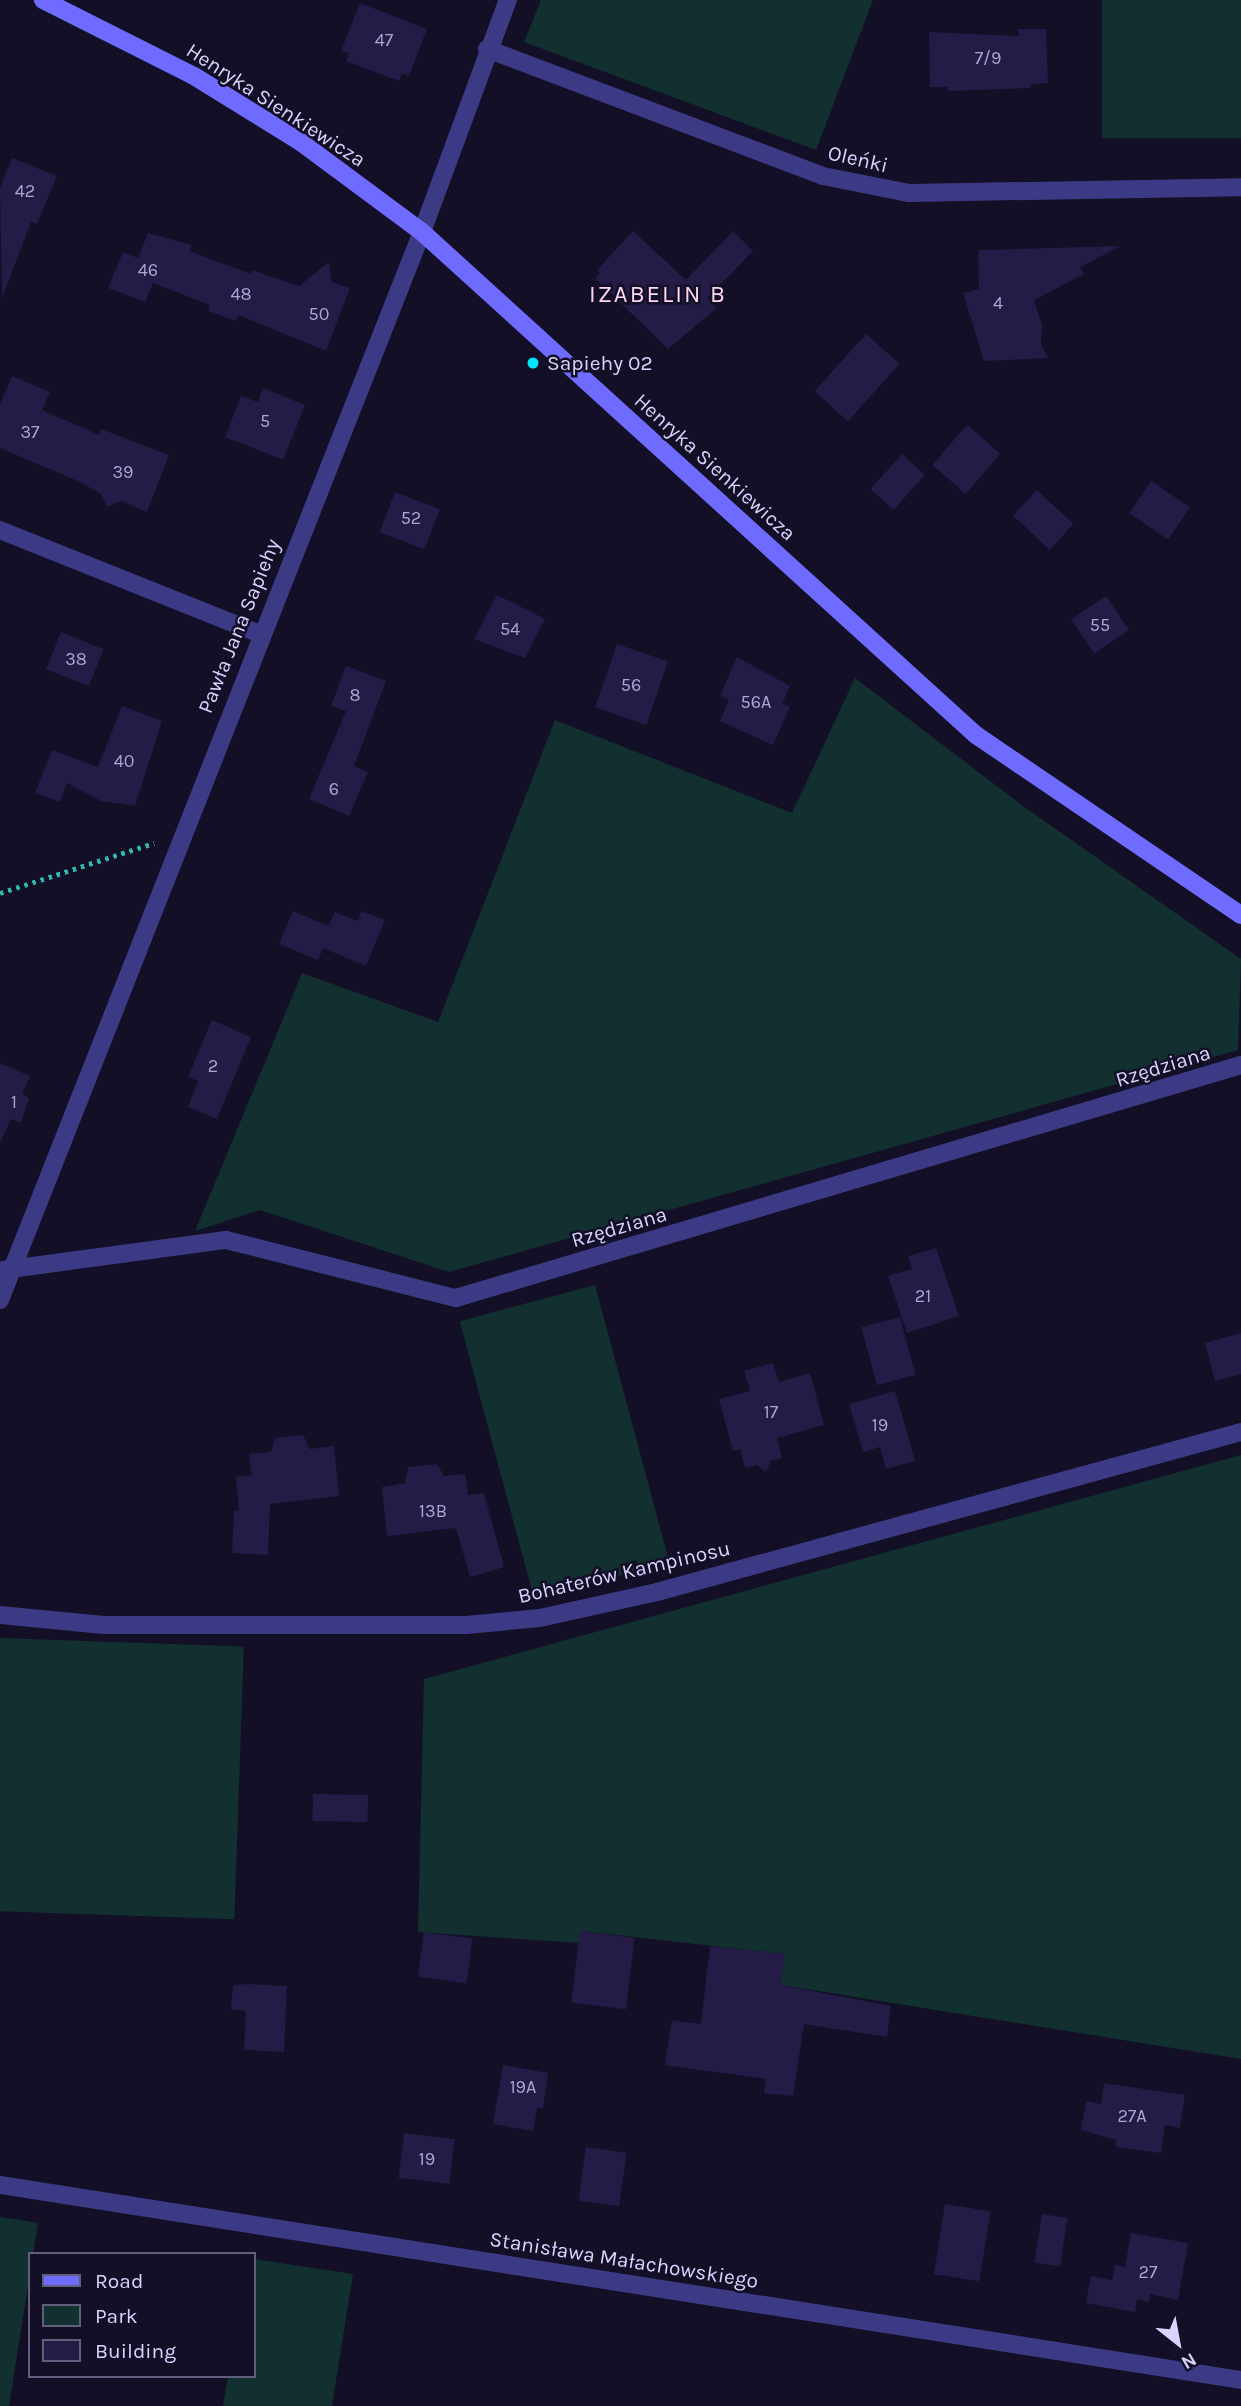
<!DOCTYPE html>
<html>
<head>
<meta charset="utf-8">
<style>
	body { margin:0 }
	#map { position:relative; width:1241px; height:2406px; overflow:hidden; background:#130f26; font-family:Karla,sans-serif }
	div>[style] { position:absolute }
	.green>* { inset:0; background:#12302f; transform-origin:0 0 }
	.building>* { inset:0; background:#241b47; transform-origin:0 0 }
	.path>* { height:4.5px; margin-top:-2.25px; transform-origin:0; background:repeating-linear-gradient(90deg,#2fb8b0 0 3.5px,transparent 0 8.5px) }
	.street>* { height:18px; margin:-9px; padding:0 9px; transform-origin:9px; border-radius:9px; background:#3d3a85 }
	.secondary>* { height:18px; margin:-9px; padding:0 9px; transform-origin:9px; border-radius:9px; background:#6f6bff }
	.dots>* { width:19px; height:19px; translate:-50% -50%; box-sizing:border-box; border:4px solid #130f26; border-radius:50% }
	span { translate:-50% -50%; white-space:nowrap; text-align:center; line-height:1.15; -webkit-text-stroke:5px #130f26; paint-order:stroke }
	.number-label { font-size:18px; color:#aca6d1 }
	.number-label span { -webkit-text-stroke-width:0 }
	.street-label { font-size:21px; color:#d9d4ff }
	.poi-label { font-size:21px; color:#d9d4ff }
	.left { translate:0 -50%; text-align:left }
	.quarter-label { font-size:24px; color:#ffd6f0; letter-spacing:2px }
	.legend { position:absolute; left:28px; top:2252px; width:228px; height:126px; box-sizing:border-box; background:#130f26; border:2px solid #625e7d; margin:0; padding:9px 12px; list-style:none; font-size:21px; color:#d9d4ff }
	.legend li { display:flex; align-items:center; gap:14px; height:35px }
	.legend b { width:35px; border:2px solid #625e7d }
	.north { position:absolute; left:1143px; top:2308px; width:70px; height:70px; -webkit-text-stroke:5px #130f26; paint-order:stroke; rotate:149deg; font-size:19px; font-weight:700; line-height:28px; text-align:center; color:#d9d4ff }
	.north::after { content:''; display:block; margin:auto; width:24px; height:32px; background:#d9d4ff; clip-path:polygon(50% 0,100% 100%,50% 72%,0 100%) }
</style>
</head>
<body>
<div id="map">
	<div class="green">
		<i style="clip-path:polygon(541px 0,873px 0,816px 150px,524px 42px)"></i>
		<i style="left:1102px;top:0;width:139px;height:138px"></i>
		<i style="clip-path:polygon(855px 678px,1023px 806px,1241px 959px,1238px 1050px,449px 1272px,260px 1210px,195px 1231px,302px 973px,438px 1022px,555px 720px,792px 813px)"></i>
		<i style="left:595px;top:1285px;width:287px;height:140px;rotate:75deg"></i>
		<i style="clip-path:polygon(1241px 1455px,1241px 2059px,781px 1985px,784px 1954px,581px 1931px,579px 1943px,418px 1932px,424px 1679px)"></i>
		<i style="left:0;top:1638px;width:244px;height:273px;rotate:2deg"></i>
		<i style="clip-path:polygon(0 2217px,38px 2223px,9px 2406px,0 2406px)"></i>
		<i style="clip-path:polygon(254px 2259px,353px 2274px,332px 2406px,223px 2406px,228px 2376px,254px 2376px)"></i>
	</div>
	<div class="building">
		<i style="clip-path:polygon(360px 3px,427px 29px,409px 76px,402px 73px,399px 81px,346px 61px,349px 53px,341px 51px)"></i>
		<i style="clip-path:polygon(1018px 29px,1046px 29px,1048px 83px,1031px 84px,1030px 88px,948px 91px,948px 87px,930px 87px,929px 32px,1019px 36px)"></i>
		<i style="clip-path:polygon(12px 158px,57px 176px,37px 224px,31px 222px,2px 298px,0 188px)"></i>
		<i style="clip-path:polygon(633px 231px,686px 280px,733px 231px,753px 251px,707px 298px,717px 308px,668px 349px,595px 278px,600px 273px,597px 270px)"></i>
		<i style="clip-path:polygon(148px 233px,192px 245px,189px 251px,251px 274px,252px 270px,299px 286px,329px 262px,332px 282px,350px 288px,326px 351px,238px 315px,236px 321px,208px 311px,210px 305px,153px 283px,145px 302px,108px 288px,123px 252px,138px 258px)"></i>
		<i style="clip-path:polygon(1121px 246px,1080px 267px,1084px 274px,1034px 300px,1042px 325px,1041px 344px,1048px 358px,984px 361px,963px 293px,979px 289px,978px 250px)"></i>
		<i style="left:866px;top:334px;width:45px;height:77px;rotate:42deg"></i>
		<i style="clip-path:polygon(12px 376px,50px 392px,42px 410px,99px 435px,101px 429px,169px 455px,147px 512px,121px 501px,107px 507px,101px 494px,80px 482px,0 448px,0 404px)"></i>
		<i style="clip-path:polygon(263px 388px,305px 405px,283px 460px,225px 437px,241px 396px,258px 402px)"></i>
		<i style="left:967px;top:425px;width:44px;height:53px;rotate:41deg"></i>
		<i style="left:902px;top:454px;width:31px;height:47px;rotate:42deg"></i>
		<i style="left:1151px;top:481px;width:47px;height:39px;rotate:34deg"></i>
		<i style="left:1037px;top:490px;width:50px;height:35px;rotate:43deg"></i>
		<i style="left:395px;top:492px;width:48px;height:43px;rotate:21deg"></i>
		<i style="clip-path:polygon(497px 595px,545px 619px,525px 658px,474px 639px)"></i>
		<i style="left:1106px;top:596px;width:41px;height:42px;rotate:56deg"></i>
		<i style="left:61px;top:632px;width:46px;height:40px;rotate:22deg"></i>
		<i style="left:617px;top:644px;width:54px;height:67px;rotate:19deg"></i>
		<i style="clip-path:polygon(737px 657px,790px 686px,782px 704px,790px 707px,773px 745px,720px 721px,729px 700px,720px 696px)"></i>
		<i style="clip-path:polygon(346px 666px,386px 681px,354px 766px,368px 772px,349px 816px,309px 799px,346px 711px,331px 706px)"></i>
		<i style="clip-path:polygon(122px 706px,162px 721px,135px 806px,101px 801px,67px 783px,60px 802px,35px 793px,52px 750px,98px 767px)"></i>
		<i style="clip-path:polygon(293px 911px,328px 926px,335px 912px,358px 921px,361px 911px,385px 920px,366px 966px,323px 948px,318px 960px,279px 944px)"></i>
		<i style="clip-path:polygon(212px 1020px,251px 1037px,217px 1119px,188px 1107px,198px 1081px,188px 1077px)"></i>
		<i style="clip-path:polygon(0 1063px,30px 1076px,22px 1094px,29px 1098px,21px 1123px,11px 1119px,0 1143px)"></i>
		<i style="clip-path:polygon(936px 1248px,959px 1316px,907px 1333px,888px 1276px,912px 1269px,908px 1256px)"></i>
		<i style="left:900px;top:1317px;width:60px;height:40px;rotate:75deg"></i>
		<i style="clip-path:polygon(1241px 1333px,1241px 1374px,1215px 1381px,1205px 1343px)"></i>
		<i style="clip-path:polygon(773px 1363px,779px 1382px,810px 1373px,824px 1425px,777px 1438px,782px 1458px,771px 1461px,766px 1472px,757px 1465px,745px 1468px,740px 1449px,733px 1451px,719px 1399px,750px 1391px,744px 1371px)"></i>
		<i style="clip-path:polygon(895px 1391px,915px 1461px,886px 1469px,880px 1447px,863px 1452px,849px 1404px)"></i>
		<i style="clip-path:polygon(303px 1435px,310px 1449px,334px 1446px,339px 1496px,270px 1504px,268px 1555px,232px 1553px,234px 1511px,239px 1510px,236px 1477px,252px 1475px,249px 1454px,271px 1452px,275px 1438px)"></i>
		<i style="clip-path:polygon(437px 1464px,444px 1476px,465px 1474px,468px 1495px,484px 1493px,504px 1567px,470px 1577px,456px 1528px,387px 1536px,382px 1487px,405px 1483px,408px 1467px)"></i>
		<i style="left:313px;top:1794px;width:55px;height:27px;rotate:1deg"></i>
		<i style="left:580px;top:1931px;width:55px;height:72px;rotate:7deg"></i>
		<i style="left:424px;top:1932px;width:49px;height:45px;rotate:8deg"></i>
		<i style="clip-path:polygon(710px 1946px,784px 1954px,781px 1985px,891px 2006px,887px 2037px,804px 2024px,793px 2096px,764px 2093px,766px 2079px,665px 2065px,672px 2020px,701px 2024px)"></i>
		<i style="clip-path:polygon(246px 1984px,287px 1986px,284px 2052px,244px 2050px,246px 2011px,231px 2009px,233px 1986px)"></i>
		<i style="clip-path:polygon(503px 2065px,548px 2073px,543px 2109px,537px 2108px,533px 2131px,493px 2124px)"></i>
		<i style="clip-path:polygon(1104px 2083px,1185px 2095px,1180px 2128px,1165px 2125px,1161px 2153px,1115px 2147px,1116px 2140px,1081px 2130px,1086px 2101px,1101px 2104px)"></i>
		<i style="left:404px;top:2133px;width:51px;height:45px;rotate:7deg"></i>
		<i style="left:586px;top:2147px;width:41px;height:54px;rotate:8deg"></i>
		<i style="left:945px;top:2204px;width:46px;height:71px;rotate:9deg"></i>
		<i style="left:1042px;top:2214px;width:26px;height:49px;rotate:9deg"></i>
		<i style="clip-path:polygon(1131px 2233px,1188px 2243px,1178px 2300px,1150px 2294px,1149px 2302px,1137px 2299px,1135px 2312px,1086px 2303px,1091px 2276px,1112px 2280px,1115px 2265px,1125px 2267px)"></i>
	</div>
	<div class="path">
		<i style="left:0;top:893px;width:162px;rotate:-18deg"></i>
	</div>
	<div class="street">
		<i style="left:487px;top:49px;width:359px;rotate:20.7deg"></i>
		<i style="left:823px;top:176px;width:88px;rotate:11.2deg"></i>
		<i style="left:909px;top:193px;width:332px;rotate:-1deg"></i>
		<i style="left:0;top:530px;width:280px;rotate:21.8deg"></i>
		<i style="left:3px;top:1270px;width:225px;rotate:-7.7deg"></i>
		<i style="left:226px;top:1240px;width:237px;rotate:14.2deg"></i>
		<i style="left:456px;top:1298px;width:819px;rotate:-16.53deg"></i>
		<i style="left:0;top:1300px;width:1148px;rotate:-68.44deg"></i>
		<i style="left:422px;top:232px;width:247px;rotate:-69.7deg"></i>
		<i style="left:0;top:1615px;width:104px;rotate:5.5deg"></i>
		<i style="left:104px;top:1625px;width:362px"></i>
		<i style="left:466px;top:1625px;width:74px;rotate:-5.4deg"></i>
		<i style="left:540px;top:1618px;width:120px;rotate:-12.5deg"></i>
		<i style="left:657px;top:1592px;width:606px;rotate:-15.32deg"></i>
		<i style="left:0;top:2185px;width:1256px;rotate:8.93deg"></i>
	</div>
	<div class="secondary">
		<i style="left:43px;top:0;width:169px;rotate:26.7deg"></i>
		<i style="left:194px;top:76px;width:127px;rotate:31.8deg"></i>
		<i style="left:302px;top:143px;width:149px;rotate:36.6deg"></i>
		<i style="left:422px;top:232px;width:748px;rotate:42.24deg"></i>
		<i style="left:976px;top:735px;width:320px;rotate:34.2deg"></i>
	</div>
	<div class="dots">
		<i style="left:533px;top:363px;background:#00e5ff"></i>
	</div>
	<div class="number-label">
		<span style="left:384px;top:40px">47</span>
		<span style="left:988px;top:58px">7/9</span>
		<span style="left:25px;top:191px">42</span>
		<span style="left:148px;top:270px">46</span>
		<span style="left:241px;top:294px">48</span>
		<span style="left:998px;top:303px">4</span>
		<span style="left:319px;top:314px">50</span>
		<span style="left:265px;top:421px">5</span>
		<span style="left:30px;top:432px">37</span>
		<span style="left:123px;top:472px">39</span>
		<span style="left:411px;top:518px">52</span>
		<span style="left:1100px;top:625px">55</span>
		<span style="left:510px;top:629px">54</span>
		<span style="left:76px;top:659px">38</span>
		<span style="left:631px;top:685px">56</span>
		<span style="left:355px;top:695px">8</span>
		<span style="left:756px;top:702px">56A</span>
		<span style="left:124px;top:761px">40</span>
		<span style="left:334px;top:789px">6</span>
		<span style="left:213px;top:1066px">2</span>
		<span style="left:14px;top:1102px">1</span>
		<span style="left:923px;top:1296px">21</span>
		<span style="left:771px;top:1412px">17</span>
		<span style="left:880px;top:1425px">19</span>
		<span style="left:433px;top:1511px">13B</span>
		<span style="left:523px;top:2087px">19A</span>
		<span style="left:1132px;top:2116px">27A</span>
		<span style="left:427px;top:2159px">19</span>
		<span style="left:1148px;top:2272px">27</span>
	</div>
	<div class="street-label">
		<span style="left:276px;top:105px;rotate:33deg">Henryka Sienkiewicza</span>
		<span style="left:858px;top:159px;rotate:13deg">Oleńki</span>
		<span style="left:715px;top:467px;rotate:42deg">Henryka Sienkiewicza</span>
		<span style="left:239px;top:626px;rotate:-68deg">Pawła Jana Sapiehy</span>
		<span style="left:1163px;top:1066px;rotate:-17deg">Rzędziana</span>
		<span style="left:619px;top:1227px;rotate:-16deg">Rzędziana</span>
		<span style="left:624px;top:1572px;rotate:-13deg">Bohaterów Kampinosu</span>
		<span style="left:624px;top:2260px;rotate:9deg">Stanisława Małachowskiego</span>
	</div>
	<div class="poi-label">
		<span class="left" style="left:547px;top:363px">Sapiehy 02</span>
	</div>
	<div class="quarter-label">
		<span style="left:658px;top:295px">IZABELIN B</span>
	</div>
	<ul class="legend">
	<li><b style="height:9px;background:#6f6bff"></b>Road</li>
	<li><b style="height:19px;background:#12302f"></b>Park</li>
	<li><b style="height:19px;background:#241b47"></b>Building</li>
	</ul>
	<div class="north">N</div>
</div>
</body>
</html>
